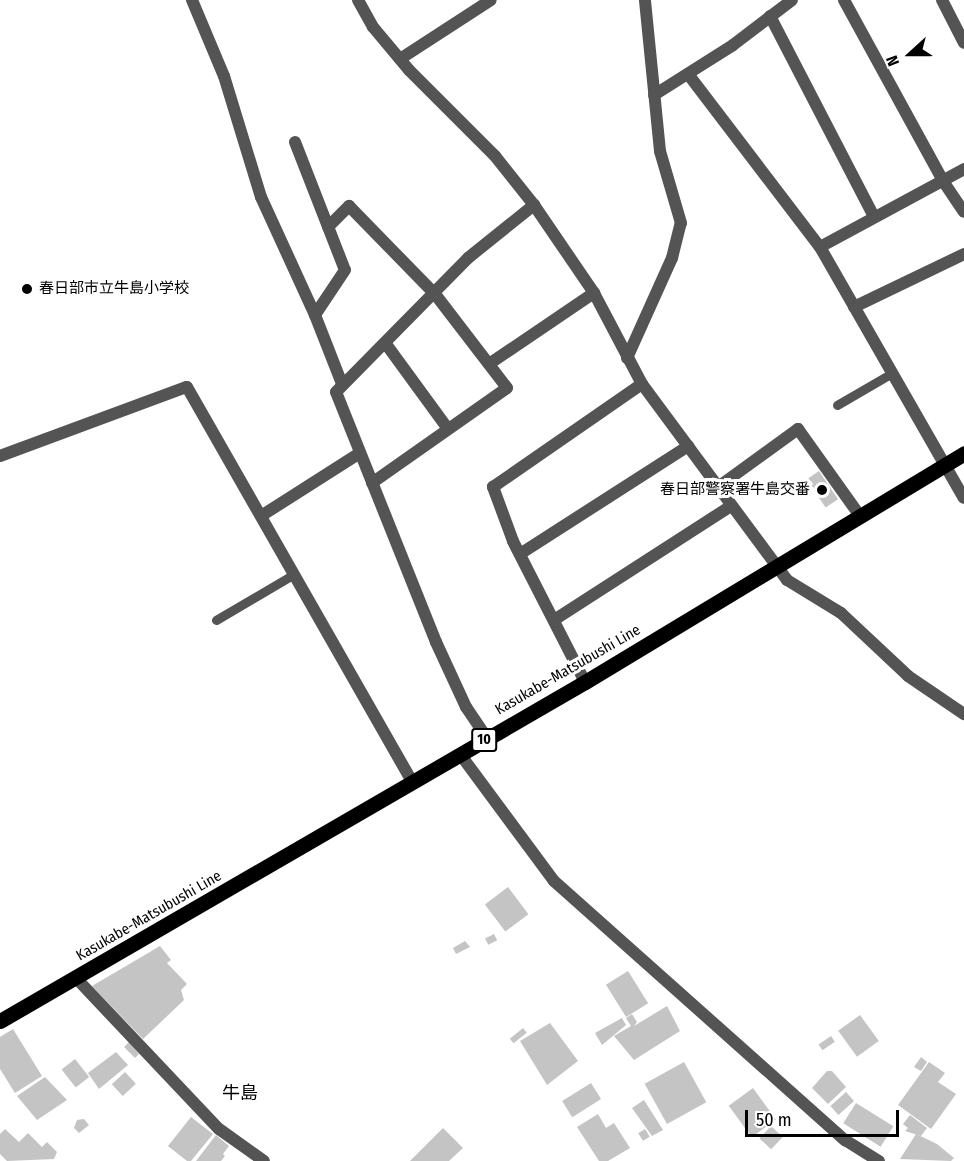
<!DOCTYPE html>
<html>
<head>
<meta charset="utf-8">
<style>
	body { margin:0 }
	#map { position:relative; width:964px; height:1161px; overflow:hidden; background:#fff; font-family:"Fira Sans Condensed","Noto Sans JP",sans-serif }
	div>[style] { position:absolute }
	.building>* { inset:0; background:#c4c4c4; transform-origin:0 0 }
	.service>* { height:9px; margin:-4.5px; padding:0 4.5px; transform-origin:4.5px; border-radius:4.5px; background:#545454 }
	.minor>* { height:12px; margin:-6px; padding:0 6px; transform-origin:6px; border-radius:6px; background:#545454 }
	.primary>* { height:15px; margin:-7.5px; padding:0 7.5px; transform-origin:7.5px; border-radius:7.5px; background:#000 }
	.dots>* { width:16px; height:16px; translate:-50% -50%; box-sizing:border-box; border:3px solid #fff; border-radius:50% }
	span { translate:-50% -50%; white-space:nowrap; text-align:center; line-height:1.15; -webkit-text-stroke:6px #fff; paint-order:stroke }
	.shield-label span { padding:2px 4px; background:#fff; border:2px solid; border-radius:4px; -webkit-text-stroke-width:0 }
	.shield-label { font-size:14px; color:#000; font-weight:700 }
	.poi-label { font-size:15px; color:#000 }
	.left { translate:0 -50%; text-align:left }
	.right { translate:-100% -50%; text-align:right }
	.street-label { font-size:15px; color:#000 }
	.quarter-label { font-size:18px; color:#000 }
	.north { position:absolute; left:880px; top:24px; width:60px; height:60px; -webkit-text-stroke:4px #fff; paint-order:stroke; rotate:249deg; font-size:16px; font-weight:700; line-height:24px; text-align:center; color:#000 }
	.north::after { content:''; display:block; margin:auto; width:21px; height:27px; background:#000; clip-path:polygon(50% 0,100% 100%,50% 72%,0 100%) }
	.scale { position:absolute; left:745px; top:1110px; width:154px; height:27px; box-sizing:border-box; border:3px solid #000; border-top:0; padding-left:8px; font-size:18px; line-height:21px; white-space:nowrap; color:#000; -webkit-text-stroke:4px #fff; paint-order:stroke }
</style>
</head>
<body>
<div id="map">
	<div class="building">
		<i style="left:819px;top:471px;width:34px;height:15px;rotate:56deg"></i>
		<i style="left:508px;top:887px;width:34px;height:29px;rotate:53deg"></i>
		<i style="left:494px;top:934px;width:7px;height:10px;rotate:63deg"></i>
		<i style="clip-path:polygon(465px 941px,470px 947px,456px 954px,453px 948px)"></i>
		<i style="clip-path:polygon(160px 946px,171px 960px,167px 963px,187px 984px,181px 990px,184px 1000px,143px 1039px,92px 986px)"></i>
		<i style="left:628px;top:971px;width:38px;height:26px;rotate:58deg"></i>
		<i style="clip-path:polygon(667px 1006px,680px 1031px,634px 1060px,614px 1036px,631px 1026px,626px 1018px,632px 1014px,637px 1022px,634px 1026px)"></i>
		<i style="left:860px;top:1015px;width:32px;height:27px;rotate:54deg"></i>
		<i style="clip-path:polygon(622px 1018px,626px 1025px,602px 1045px,595px 1033px)"></i>
		<i style="clip-path:polygon(550px 1023px,578px 1061px,547px 1085px,520px 1041px)"></i>
		<i style="left:523px;top:1028px;width:6px;height:17px;rotate:51deg"></i>
		<i style="clip-path:polygon(13px 1029px,42px 1076px,15px 1093px,0 1069px,0 1037px)"></i>
		<i style="left:831px;top:1036px;width:7px;height:15px;rotate:56deg"></i>
		<i style="clip-path:polygon(129px 1042px,139px 1054px,135px 1058px,124px 1047px)"></i>
		<i style="clip-path:polygon(116px 1052px,128px 1065px,99px 1089px,88px 1073px)"></i>
		<i style="clip-path:polygon(921px 1057px,927px 1062px,921px 1071px,914px 1067px)"></i>
		<i style="left:75px;top:1059px;width:23px;height:17px;rotate:52deg"></i>
		<i style="left:684px;top:1062px;width:46px;height:45px;rotate:61deg"></i>
		<i style="clip-path:polygon(929px 1062px,945px 1073px,938px 1082px,956px 1094px,931px 1129px,898px 1105px)"></i>
		<i style="clip-path:polygon(827px 1071px,832px 1071px,846px 1087px,828px 1104px,812px 1088px)"></i>
		<i style="left:125px;top:1072px;width:16px;height:18px;rotate:47deg"></i>
		<i style="clip-path:polygon(45px 1077px,67px 1100px,37px 1120px,17px 1096px)"></i>
		<i style="left:591px;top:1083px;width:19px;height:34px;rotate:58deg"></i>
		<i style="left:753px;top:1088px;width:39px;height:30px;rotate:54deg"></i>
		<i style="left:846px;top:1092px;width:12px;height:21px;rotate:48deg"></i>
		<i style="clip-path:polygon(644px 1100px,663px 1130px,652px 1136px,632px 1108px)"></i>
		<i style="left:856px;top:1103px;width:44px;height:24px;rotate:32deg"></i>
		<i style="clip-path:polygon(598px 1114px,606px 1128px,614px 1123px,630px 1148px,608px 1161px,599px 1161px,577px 1127px)"></i>
		<i style="clip-path:polygon(910px 1115px,927px 1128px,921px 1136px,905px 1131px,908px 1128px,903px 1124px)"></i>
		<i style="clip-path:polygon(191px 1117px,213px 1134px,191px 1161px,187px 1161px,168px 1146px)"></i>
		<i style="clip-path:polygon(84px 1119px,89px 1125px,79px 1133px,74px 1128px,77px 1120px)"></i>
		<i style="left:771px;top:1126px;width:16px;height:17px;rotate:43deg"></i>
		<i style="clip-path:polygon(443px 1128px,463px 1148px,449px 1161px,410px 1161px)"></i>
		<i style="clip-path:polygon(5px 1129px,19px 1142px,28px 1133px,42px 1147px,47px 1142px,57px 1152px,54px 1159px,7px 1161px,0 1154px,0 1134px)"></i>
		<i style="left:645px;top:1129px;width:9px;height:8px;rotate:58deg"></i>
		<i style="clip-path:polygon(916px 1134px,937px 1144px,954px 1158px,951px 1161px,900px 1159px)"></i>
		<i style="clip-path:polygon(216px 1135px,229px 1146px,223px 1154px,225px 1156px,221px 1161px,196px 1161px)"></i>
	</div>
	<div class="service">
		<i style="left:837px;top:405px;width:64px;rotate:-30.2deg"></i>
		<i style="left:216px;top:620px;width:91px;rotate:-30.5deg"></i>
	</div>
	<div class="minor">
		<i style="left:192px;top:0;width:82px;rotate:67.2deg"></i>
		<i style="left:224px;top:76px;width:127px;rotate:73deg"></i>
		<i style="left:261px;top:197px;width:130px;rotate:65.4deg"></i>
		<i style="left:358px;top:0;width:31px;rotate:61deg"></i>
		<i style="left:373px;top:27px;width:56px;rotate:50.1deg"></i>
		<i style="left:409px;top:70px;width:122px;rotate:45deg"></i>
		<i style="left:495px;top:156px;width:63px;rotate:51.5deg"></i>
		<i style="left:534px;top:205px;width:107px;rotate:55.7deg"></i>
		<i style="left:594px;top:293px;width:103px;rotate:62.2deg"></i>
		<i style="left:642px;top:384px;width:244px;rotate:53.5deg"></i>
		<i style="left:787px;top:580px;width:63px;rotate:31.4deg"></i>
		<i style="left:841px;top:613px;width:92px;rotate:43.2deg"></i>
		<i style="left:908px;top:676px;width:68px;rotate:34.2deg"></i>
		<i style="left:844px;top:0;width:206px;rotate:61.3deg"></i>
		<i style="left:943px;top:181px;width:37px;rotate:56deg"></i>
		<i style="left:942px;top:0;width:48px;rotate:62.9deg"></i>
		<i style="left:770px;top:16px;width:226px;rotate:62.6deg"></i>
		<i style="left:400px;top:59px;width:108px;rotate:-33deg"></i>
		<i style="left:688px;top:74px;width:218px;rotate:52.7deg"></i>
		<i style="left:820px;top:247px;width:289px;rotate:60.2deg"></i>
		<i style="left:654px;top:95px;width:93px;rotate:-32.3deg"></i>
		<i style="left:733px;top:45px;width:74px;rotate:-37.3deg"></i>
		<i style="left:295px;top:142px;width:137px;rotate:68.7deg"></i>
		<i style="left:345px;top:270px;width:54px;rotate:123.7deg"></i>
		<i style="left:315px;top:315px;width:74px;rotate:68.6deg"></i>
		<i style="left:328px;top:227px;width:30px;rotate:-45deg"></i>
		<i style="left:349px;top:206px;width:123px;rotate:45.7deg"></i>
		<i style="left:435px;top:294px;width:118px;rotate:52.5deg"></i>
		<i style="left:507px;top:388px;width:165px;rotate:144.9deg"></i>
		<i style="left:820px;top:247px;width:164px;rotate:-28.4deg"></i>
		<i style="left:854px;top:307px;width:122px;rotate:-25.7deg"></i>
		<i style="left:386px;top:344px;width:105px;rotate:53.9deg"></i>
		<i style="left:627px;top:358px;width:110px;rotate:-65.8deg"></i>
		<i style="left:672px;top:258px;width:36px;rotate:-76deg"></i>
		<i style="left:681px;top:223px;width:75px;rotate:-106.3deg"></i>
		<i style="left:660px;top:151px;width:152px;rotate:-95.7deg"></i>
		<i style="left:489px;top:364px;width:127px;rotate:-34.1deg"></i>
		<i style="left:0;top:456px;width:199px;rotate:-20.3deg"></i>
		<i style="left:187px;top:387px;width:456px;rotate:60.3deg"></i>
		<i style="left:718px;top:487px;width:99px;rotate:-35.9deg"></i>
		<i style="left:798px;top:429px;width:107px;rotate:54.5deg"></i>
		<i style="left:261px;top:516px;width:117px;rotate:-32.5deg"></i>
		<i style="left:520px;top:554px;width:200px;rotate:-32.7deg"></i>
		<i style="left:554px;top:620px;width:211px;rotate:-32.8deg"></i>
		<i style="left:585px;top:682px;width:158px;rotate:-117.1deg"></i>
		<i style="left:513px;top:541px;width:58px;rotate:-110.3deg"></i>
		<i style="left:493px;top:487px;width:181px;rotate:-34.7deg"></i>
		<i style="left:487px;top:738px;width:37px;rotate:-124deg"></i>
		<i style="left:466px;top:707px;width:72px;rotate:-114.8deg"></i>
		<i style="left:436px;top:642px;width:269px;rotate:-111.8deg"></i>
		<i style="left:336px;top:392px;width:188px;rotate:-45.4deg"></i>
		<i style="left:468px;top:258px;width:85px;rotate:-38.8deg"></i>
		<i style="left:460px;top:754px;width:158px;rotate:53.5deg"></i>
		<i style="left:554px;top:881px;width:390px;rotate:41.7deg"></i>
		<i style="left:845px;top:1140px;width:40px;rotate:32deg"></i>
		<i style="left:76px;top:978px;width:208px;rotate:46.6deg"></i>
		<i style="left:219px;top:1129px;width:55px;rotate:35.4deg"></i>
	</div>
	<div class="primary">
		<i style="left:0;top:1021px;width:676px;rotate:-30.09deg"></i>
		<i style="left:585px;top:682px;width:443px;rotate:-31.1deg"></i>
	</div>
	<div class="dots">
		<i style="left:27px;top:289px;background:#000"></i>
		<i style="left:822px;top:490px;background:#000"></i>
	</div>
	<div class="shield-label">
		<span style="left:484px;top:740px">10</span>
	</div>
	<div class="poi-label">
		<span class="left" style="left:39px;top:289px">春日部市立牛島小学校</span>
		<span class="right" style="left:810px;top:490px">春日部警察署牛島交番</span>
	</div>
	<div class="street-label">
		<span style="left:568px;top:670px;rotate:-30deg">Kasukabe-Matsubushi Line</span>
		<span style="left:149px;top:916px;rotate:-30deg">Kasukabe-Matsubushi Line</span>
	</div>
	<div class="quarter-label">
		<span style="left:240px;top:1093px">牛島</span>
	</div>
	<div class="north">N</div>
	<div class="scale">50 m</div>
</div>
</body>
</html>
